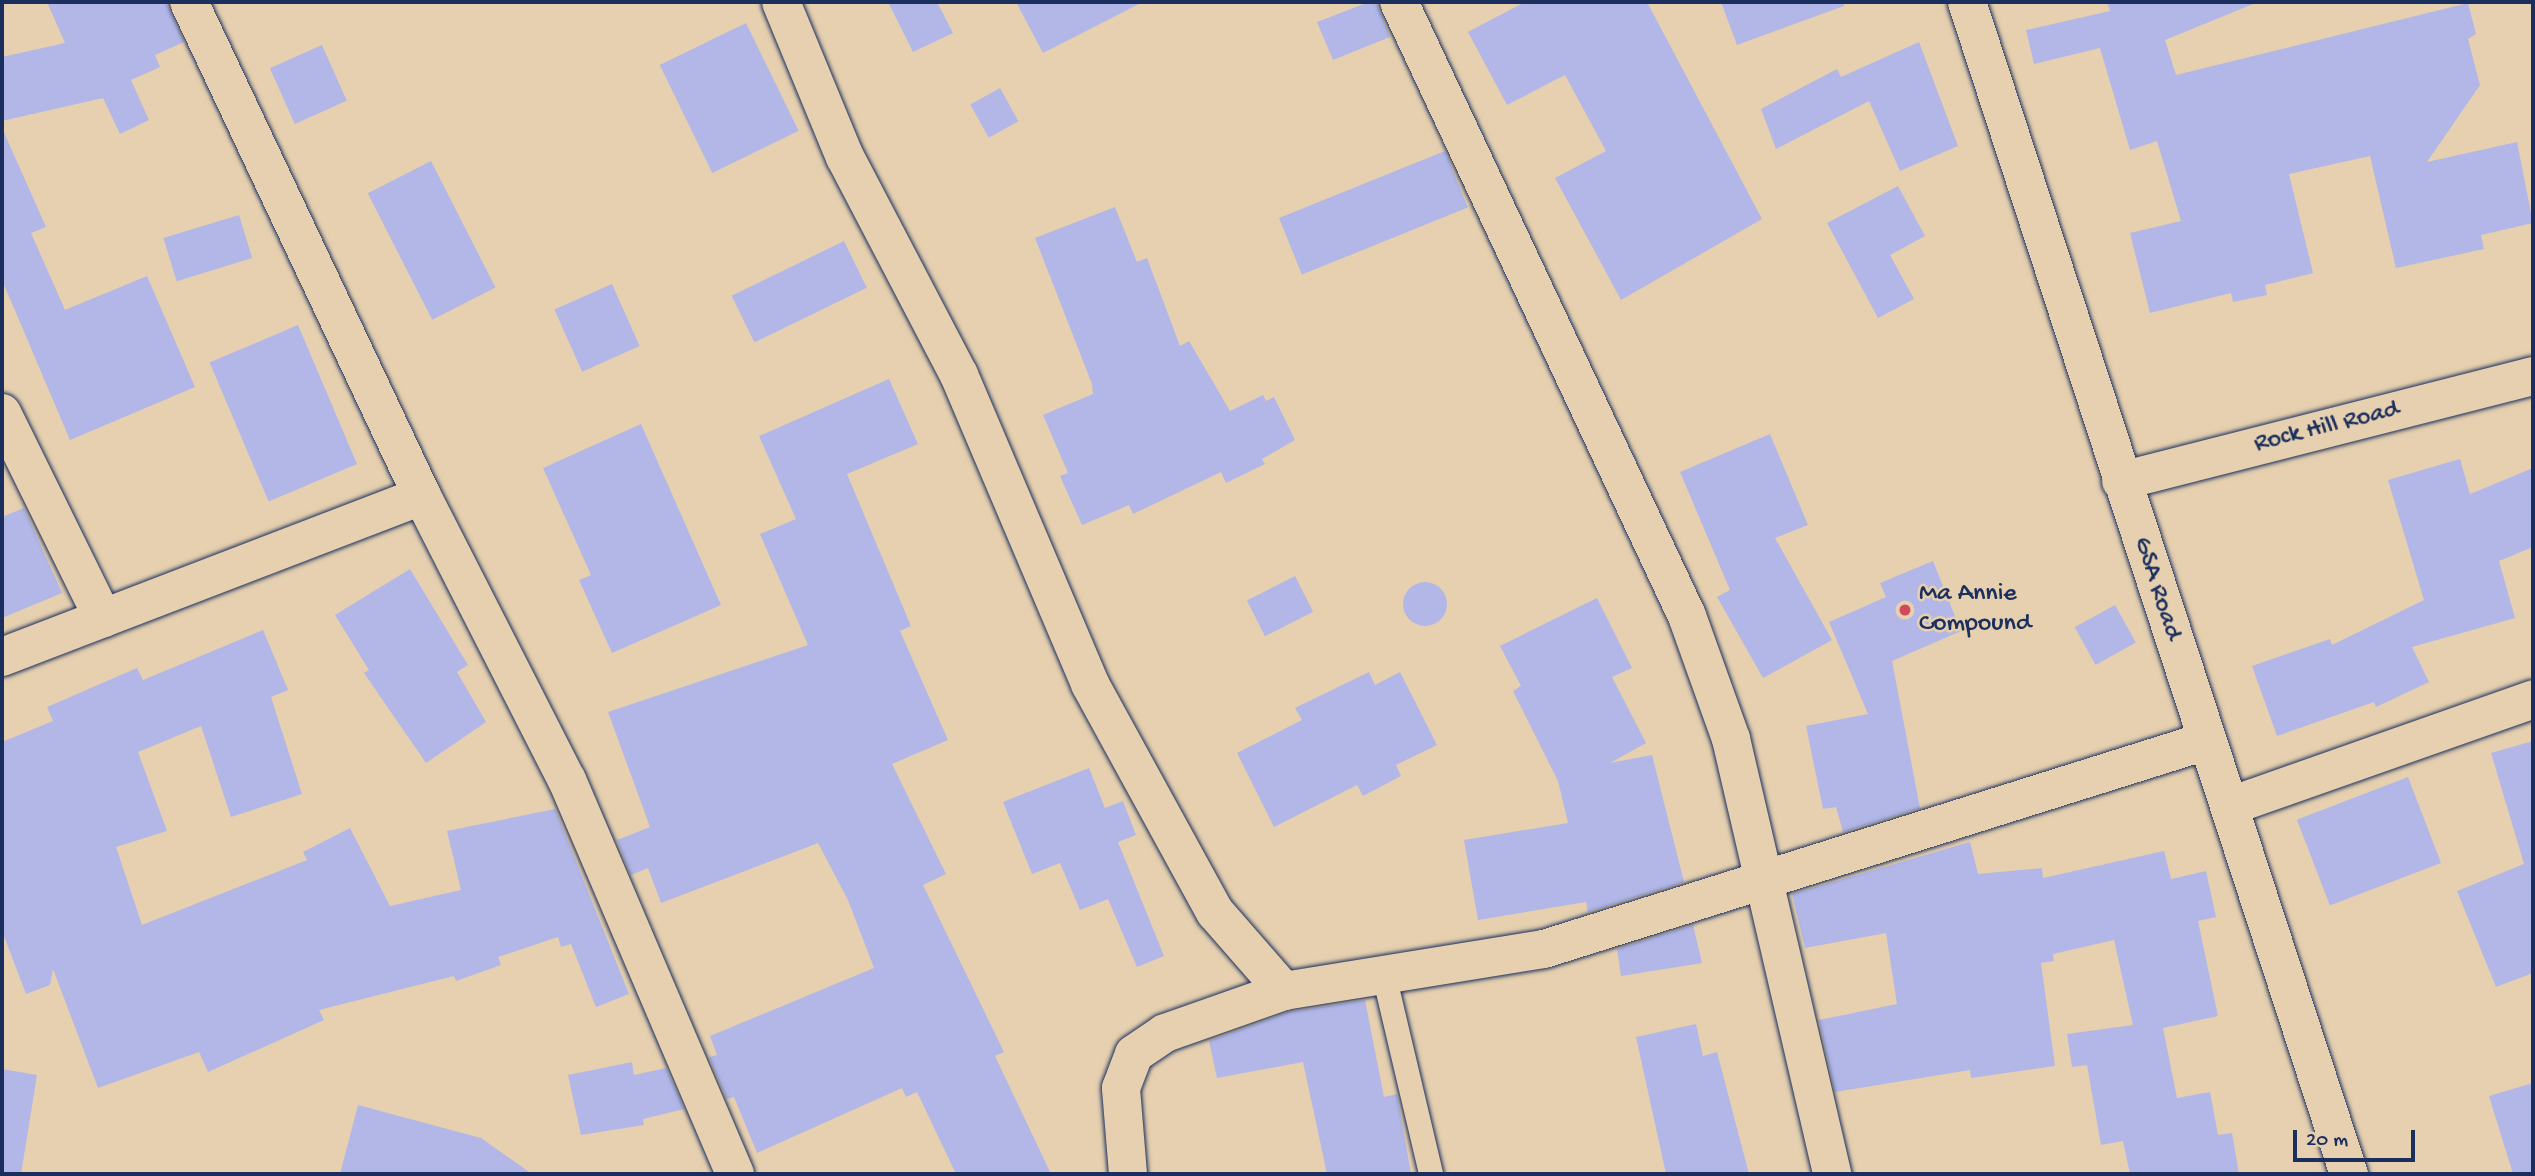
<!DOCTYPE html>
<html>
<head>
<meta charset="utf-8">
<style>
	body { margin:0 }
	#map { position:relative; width:2535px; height:1176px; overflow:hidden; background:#e6d0af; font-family:"Gochi Hand",sans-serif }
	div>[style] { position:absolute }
	.building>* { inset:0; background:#b2b7e8; transform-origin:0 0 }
	.round { border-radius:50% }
	.roads { filter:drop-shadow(0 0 2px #1b2f5e) drop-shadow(0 0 2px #1b2f5e) }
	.lane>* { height:24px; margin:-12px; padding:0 12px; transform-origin:12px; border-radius:12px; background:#e6d0af }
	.street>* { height:38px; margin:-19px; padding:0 19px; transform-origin:19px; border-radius:19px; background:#e6d0af }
	.secondary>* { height:38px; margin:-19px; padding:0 19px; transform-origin:19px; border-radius:19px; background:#e6d0af }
	.dots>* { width:19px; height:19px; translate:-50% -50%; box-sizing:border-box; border:4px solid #e6d0af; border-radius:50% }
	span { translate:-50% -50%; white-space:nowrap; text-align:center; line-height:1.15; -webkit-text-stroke:5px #e6d0af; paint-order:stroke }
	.street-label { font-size:26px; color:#1b2f5e }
	.poi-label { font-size:26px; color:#1b2f5e }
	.left { translate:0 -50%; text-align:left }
	.frame { position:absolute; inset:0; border:4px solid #1b2f5e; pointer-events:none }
	.scale { position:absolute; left:2293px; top:1130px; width:122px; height:32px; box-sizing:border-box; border:4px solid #1b2f5e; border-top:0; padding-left:9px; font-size:21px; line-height:24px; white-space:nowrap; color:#1b2f5e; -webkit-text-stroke:5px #e6d0af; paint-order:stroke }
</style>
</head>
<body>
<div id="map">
	<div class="building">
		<i style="clip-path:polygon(47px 2px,166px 2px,184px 42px,155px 55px,160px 67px,131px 80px,149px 120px,120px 134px,103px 98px,2px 121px,2px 57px,65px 43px)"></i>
		<i style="clip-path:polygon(888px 2px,937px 2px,953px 33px,913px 52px)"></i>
		<i style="clip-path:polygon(1016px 2px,1143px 2px,1043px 53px)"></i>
		<i style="clip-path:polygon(1369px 2px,1376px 2px,1390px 37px,1333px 60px,1317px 22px)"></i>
		<i style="clip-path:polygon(1525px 2px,1647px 2px,1762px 219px,1621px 300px,1555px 178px,1606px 151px,1565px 75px,1507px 105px,1468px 32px)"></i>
		<i style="clip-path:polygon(1721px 2px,1844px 2px,1844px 6px,1737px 45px)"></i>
		<i style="clip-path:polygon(2107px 2px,2258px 2px,2165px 40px,2176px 75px,2468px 3px,2476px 34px,2468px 39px,2480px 85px,2427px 162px,2517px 142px,2533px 223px,2481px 235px,2484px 249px,2396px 268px,2370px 156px,2289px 174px,2313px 273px,2265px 285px,2267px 295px,2233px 302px,2231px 293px,2150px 313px,2130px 233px,2181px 221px,2157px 141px,2130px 150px,2100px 48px,2034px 64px,2026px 30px,2110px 11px)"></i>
		<i style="left:746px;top:23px;width:120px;height:96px;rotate:64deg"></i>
		<i style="clip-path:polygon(1919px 42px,1958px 146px,1900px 171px,1869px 101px,1776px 149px,1761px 109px,1837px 69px,1841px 77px)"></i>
		<i style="left:322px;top:45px;width:61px;height:57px;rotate:66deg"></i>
		<i style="left:1000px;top:88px;width:38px;height:34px;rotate:61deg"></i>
		<i style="clip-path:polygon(2px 128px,46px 227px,31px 233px,65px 310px,147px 276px,195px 387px,70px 440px,2px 280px)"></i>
		<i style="left:1445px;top:151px;width:61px;height:179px;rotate:68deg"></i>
		<i style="left:431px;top:161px;width:142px;height:71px;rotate:63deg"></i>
		<i style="clip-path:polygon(1898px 186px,1925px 236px,1890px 255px,1914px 299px,1878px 318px,1827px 223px)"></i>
		<i style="clip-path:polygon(1115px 207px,1137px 262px,1147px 258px,1180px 346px,1189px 341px,1230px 411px,1263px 395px,1266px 401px,1274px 397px,1295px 440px,1262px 459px,1265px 464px,1226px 483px,1221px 472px,1133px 514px,1129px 505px,1082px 525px,1060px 476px,1068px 473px,1043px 415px,1093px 394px,1092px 384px,1035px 238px)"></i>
		<i style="left:239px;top:215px;width:45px;height:79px;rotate:73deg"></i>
		<i style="left:844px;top:241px;width:52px;height:125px;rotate:64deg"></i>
		<i style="left:612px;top:284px;width:68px;height:63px;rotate:66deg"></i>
		<i style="left:298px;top:325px;width:151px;height:96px;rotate:67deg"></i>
		<i style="clip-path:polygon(889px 379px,918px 444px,847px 474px,911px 626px,900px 631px,948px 740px,892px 764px,946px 874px,923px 885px,1004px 1052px,995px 1056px,1051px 1174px,956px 1174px,917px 1092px,906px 1097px,902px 1088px,757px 1153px,734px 1097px,727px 1099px,709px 1057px,717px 1055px,710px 1036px,874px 968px,848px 900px,818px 843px,661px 903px,648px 868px,631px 875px,617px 840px,650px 827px,608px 712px,808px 645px,760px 534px,796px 519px,759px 436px)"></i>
		<i style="clip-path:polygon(641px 424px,721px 605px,612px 653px,579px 580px,591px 575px,543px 468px)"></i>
		<i style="clip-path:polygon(1770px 434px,1808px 525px,1775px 538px,1832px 640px,1763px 678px,1717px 597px,1730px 590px,1680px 472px)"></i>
		<i style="clip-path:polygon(2460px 459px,2470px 494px,2533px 468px,2533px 547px,2499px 561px,2515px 618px,2412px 647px,2429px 682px,2376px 707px,2374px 702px,2277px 736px,2252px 666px,2330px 639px,2332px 645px,2424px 600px,2388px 480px)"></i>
		<i style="clip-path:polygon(24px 508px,62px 593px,2px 618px,2px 517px)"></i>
		<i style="clip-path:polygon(1933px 561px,1961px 631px,1892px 661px,1920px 808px,1843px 832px,1836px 807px,1823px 809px,1806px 726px,1868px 714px,1829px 622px,1886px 597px,1880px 583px)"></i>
		<i style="clip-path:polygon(410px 569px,468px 665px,457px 672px,486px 722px,426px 763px,364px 673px,369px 670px,335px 615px)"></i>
		<i style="left:1295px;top:576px;width:40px;height:54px;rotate:63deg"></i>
		<i class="round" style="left:1403px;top:582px;width:44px;height:44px"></i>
		<i style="clip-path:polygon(1597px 598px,1632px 668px,1612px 677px,1646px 743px,1610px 763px,1652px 755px,1684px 882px,1588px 912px,1586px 902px,1478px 920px,1464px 840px,1568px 823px,1558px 781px,1513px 691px,1521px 686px,1500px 646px)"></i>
		<i style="left:2115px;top:605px;width:43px;height:46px;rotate:61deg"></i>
		<i style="clip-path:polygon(263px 630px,288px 690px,271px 697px,302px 794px,231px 817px,201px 726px,138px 752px,167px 831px,116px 847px,142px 925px,307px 860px,303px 852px,350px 828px,390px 906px,461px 890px,447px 831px,555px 809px,629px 994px,596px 1007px,571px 944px,561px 947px,558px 937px,498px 957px,501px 965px,456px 981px,454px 976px,319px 1010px,324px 1020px,208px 1072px,199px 1052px,98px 1088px,53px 969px,50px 985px,26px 994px,2px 931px,2px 742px,53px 721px,47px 707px,137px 668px,143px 680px)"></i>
		<i style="clip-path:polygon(1369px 672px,1375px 685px,1400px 672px,1437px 745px,1396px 765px,1401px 776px,1363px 796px,1357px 785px,1274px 827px,1237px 753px,1302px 720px,1295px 708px)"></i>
		<i style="clip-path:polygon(2533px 741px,2533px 973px,2496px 987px,2457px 891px,2524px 864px,2491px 753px)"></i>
		<i style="clip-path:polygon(1089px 768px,1105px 808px,1123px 801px,1136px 835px,1118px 842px,1164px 956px,1137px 967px,1108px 899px,1080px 910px,1060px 863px,1032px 874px,1003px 802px)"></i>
		<i style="left:2408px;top:777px;width:92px;height:119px;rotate:69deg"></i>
		<i style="clip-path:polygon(1970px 842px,1978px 874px,2042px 868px,2043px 878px,2164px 851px,2171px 879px,2206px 871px,2216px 917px,2198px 921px,2218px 1016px,2163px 1028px,2177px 1098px,2210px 1092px,2218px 1135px,2232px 1133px,2239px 1174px,2130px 1174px,2123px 1141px,2101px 1145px,2087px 1065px,2072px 1067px,2067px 1034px,2133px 1025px,2114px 940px,2053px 954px,2054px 961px,2041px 963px,2055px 1066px,1971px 1078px,1970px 1070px,1835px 1092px,1819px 1020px,1897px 1004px,1886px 933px,1805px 948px,1792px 894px)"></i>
		<i style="clip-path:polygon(1693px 925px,1702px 963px,1621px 976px,1617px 949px)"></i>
		<i style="clip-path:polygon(1365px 1000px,1384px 1097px,1397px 1094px,1411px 1174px,1327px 1174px,1303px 1062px,1217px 1078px,1209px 1041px,1289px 1012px)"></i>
		<i style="clip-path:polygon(1696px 1024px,1703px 1056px,1717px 1052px,1749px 1174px,1666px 1174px,1636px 1037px)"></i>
		<i style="clip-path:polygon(632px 1062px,634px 1075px,666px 1068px,684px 1109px,643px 1119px,644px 1125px,581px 1135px,568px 1075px)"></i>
		<i style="clip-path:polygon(2px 1069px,37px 1075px,21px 1174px,2px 1174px)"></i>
		<i style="clip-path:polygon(2533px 1083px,2533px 1174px,2513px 1174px,2489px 1096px)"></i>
		<i style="clip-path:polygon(358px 1105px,481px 1138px,532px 1174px,340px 1174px)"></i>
	</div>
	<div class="roads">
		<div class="lane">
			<i style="left:1385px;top:979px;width:200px;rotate:76.7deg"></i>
		</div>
		<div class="street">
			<i style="left:189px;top:2px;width:546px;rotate:64.75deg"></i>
			<i style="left:422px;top:496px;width:319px;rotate:63deg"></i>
			<i style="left:567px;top:780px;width:428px;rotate:66.9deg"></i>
			<i style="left:781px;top:2px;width:168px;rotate:67.6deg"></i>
			<i style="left:845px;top:157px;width:246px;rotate:62.4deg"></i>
			<i style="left:959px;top:375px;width:336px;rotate:67deg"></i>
			<i style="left:1090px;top:684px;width:260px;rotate:61.3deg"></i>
			<i style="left:1215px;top:912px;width:105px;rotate:48.9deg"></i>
			<i style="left:1284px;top:991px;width:263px;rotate:-9.2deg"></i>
			<i style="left:1544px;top:949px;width:694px;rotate:-17.44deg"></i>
			<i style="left:1399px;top:2px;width:678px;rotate:64.87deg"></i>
			<i style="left:1687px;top:616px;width:131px;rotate:70.3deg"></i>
			<i style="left:1731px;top:739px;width:447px;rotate:76.9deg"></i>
			<i style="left:2px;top:413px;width:229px;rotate:63.8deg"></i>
			<i style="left:2121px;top:481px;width:425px;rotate:-14.3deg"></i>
			<i style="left:2px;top:657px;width:450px;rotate:-21deg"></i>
			<i style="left:2230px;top:806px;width:321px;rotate:-19.4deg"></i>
			<i style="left:1128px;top:1174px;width:86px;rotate:-94.7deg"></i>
			<i style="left:1121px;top:1088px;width:36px;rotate:-69deg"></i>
			<i style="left:1134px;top:1054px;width:37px;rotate:-34deg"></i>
			<i style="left:1165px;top:1033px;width:126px;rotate:-19.4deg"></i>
		</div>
		<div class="secondary">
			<i style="left:1967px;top:2px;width:1233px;rotate:71.95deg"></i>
		</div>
	</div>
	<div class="dots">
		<i style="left:1905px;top:610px;background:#d1495b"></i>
	</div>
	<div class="street-label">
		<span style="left:2327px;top:428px;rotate:-14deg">Rock Hill Road</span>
		<span style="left:2156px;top:589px;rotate:72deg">GSA Road</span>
	</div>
	<div class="poi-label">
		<span class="left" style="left:1919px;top:610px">Ma Annie<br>Compound</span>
	</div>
	<div class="frame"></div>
	<div class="scale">20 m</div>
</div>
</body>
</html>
